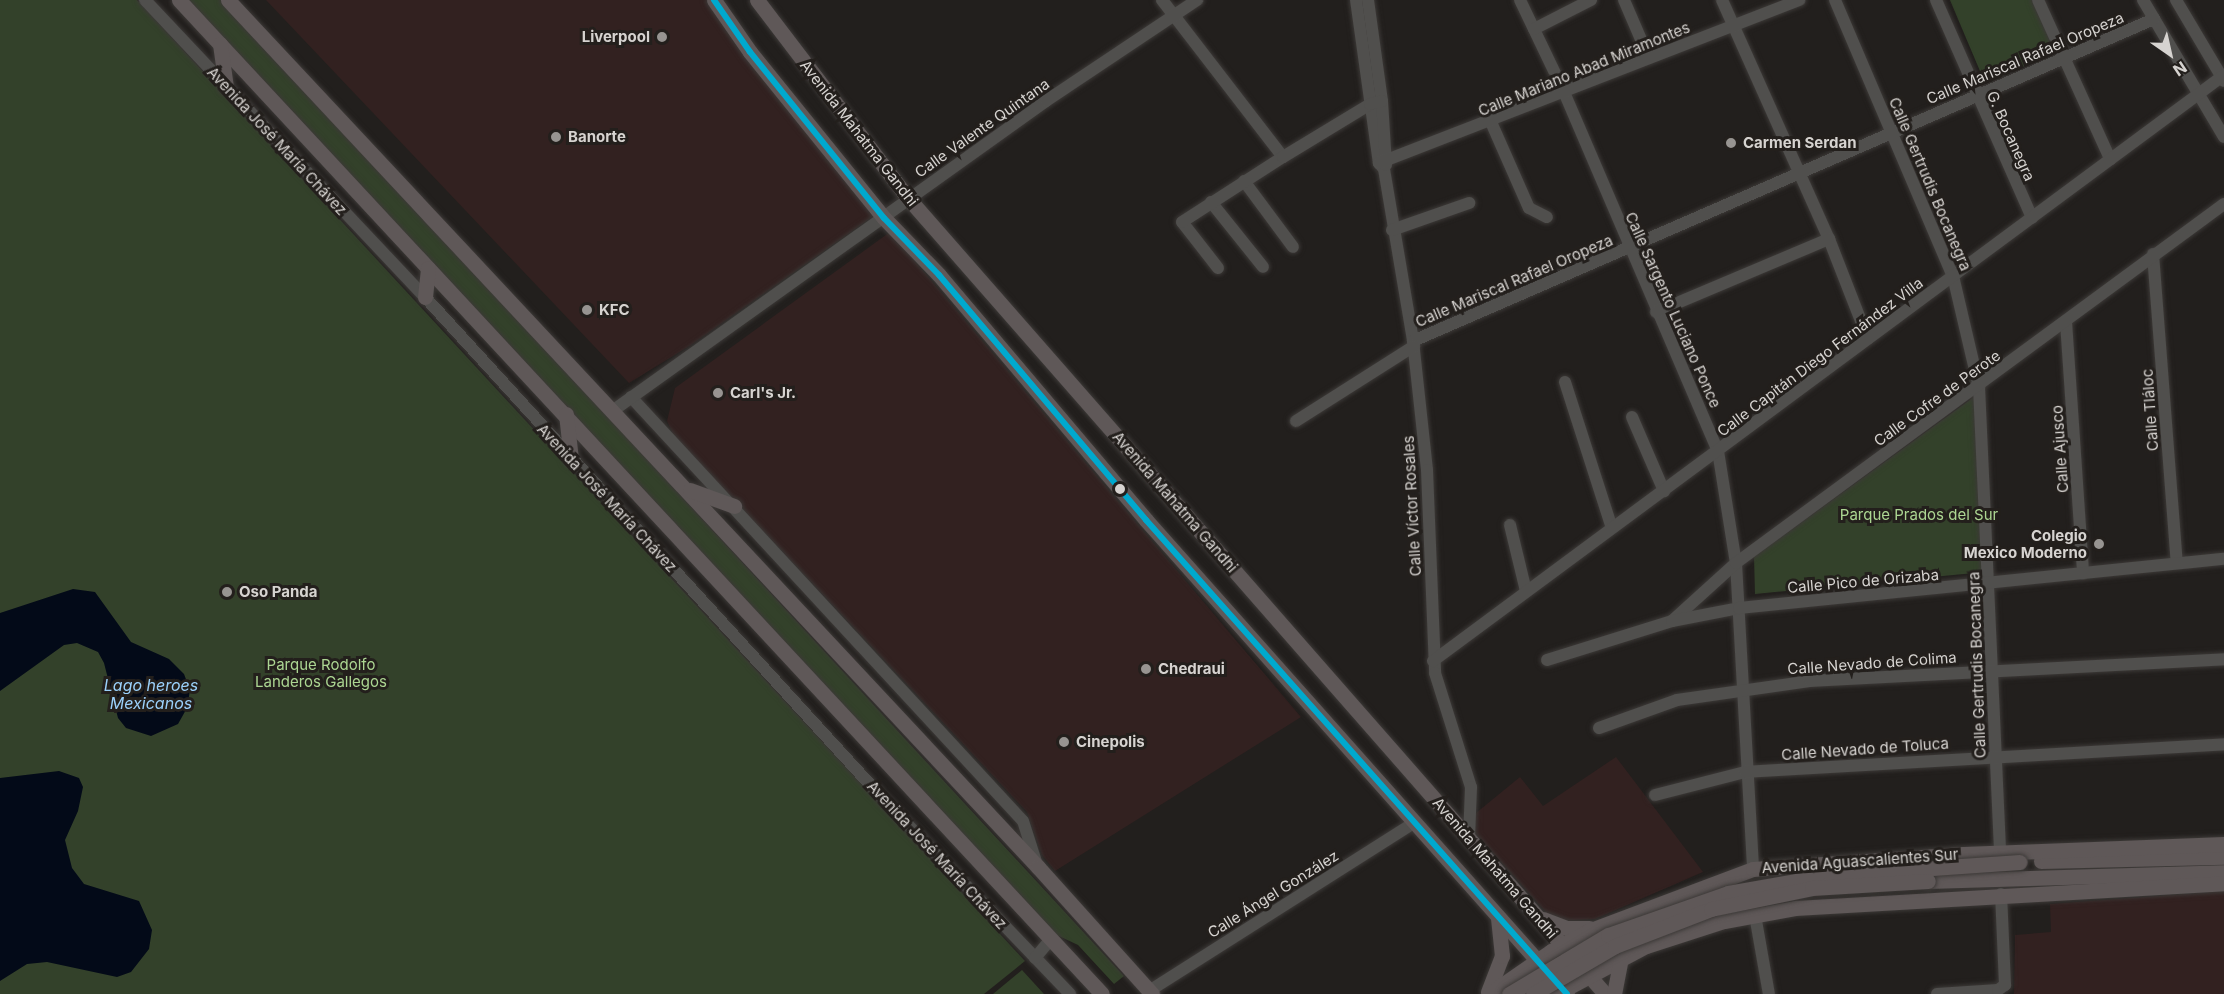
<!DOCTYPE html>
<html>
<head>
<meta charset="utf-8">
<style>
	body { margin:0 }
	#map { position:relative; width:2224px; height:994px; overflow:hidden; background:#221f1d; font-family:Inter,sans-serif }
	div>[style] { position:absolute }
	.commercial>* { inset:0; background:#322120 }
	.green>* { inset:0; background:#33412a }
	.water>* { inset:0; background:#030a18 }
	.roads { filter:drop-shadow(0 0 2px #3c3937) drop-shadow(0 0 2px #3c3937) }
	.minor>* { height:12px; margin:-6px; padding:0 6px; transform-origin:6px; border-radius:6px; background:#504f4d }
	.major>* { height:15px; margin:-7.5px; padding:0 7.5px; transform-origin:7.5px; border-radius:7.5px; background:#5f5858 }
	.bridges { filter:drop-shadow(0 0 2px #3c3937) drop-shadow(0 0 2px #3c3937) }
	.major-bridge>* { height:15px; margin:-7.5px; padding:0 7.5px; transform-origin:7.5px; border-radius:7.5px; background:#5f5858 }
	.bus-1>* { height:6px; margin:-3px; padding:0 3px; transform-origin:3px; border-radius:3px; background:#00a9ce }
	.dots>* { width:16px; height:16px; translate:-50% -50%; box-sizing:border-box; border:3px solid #231f1c; border-radius:50% }
	span { translate:-50% -50%; white-space:nowrap; text-align:center; line-height:1.15; -webkit-text-stroke:6px #231f1c; paint-order:stroke }
	.poi-label { font-size:15px; color:#d6d3d0; font-weight:700 }
	.right { translate:-100% -50%; text-align:right }
	.left { translate:0 -50%; text-align:left }
	.street-label { font-size:15px; color:#d6d3d0 }
	.park-label { font-size:15px; color:#acd692 }
	.water-label { font-size:16px; color:#9bd0fa; font-style:italic }
	.north { position:absolute; left:2140px; top:24px; width:60px; height:60px; -webkit-text-stroke:4px #231f1c; paint-order:stroke; rotate:146deg; font-size:16px; font-weight:700; line-height:24px; text-align:center; color:#d6d3d0 }
	.north::after { content:''; display:block; margin:auto; width:21px; height:27px; background:#d6d3d0; clip-path:polygon(50% 0,100% 100%,50% 72%,0 100%) }
</style>
</head>
<body>
<div id="map">
	<div class="commercial">
		<i style="clip-path:polygon(266px 0,719px 0,879px 212px,691px 345px,629px 383px)"></i>
		<i style="clip-path:polygon(890px 232px,1301px 717px,1055px 871px,1042px 855px,1027px 812px,674px 436px,667px 421px,675px 388px)"></i>
		<i style="clip-path:polygon(1616px 757px,1703px 872px,1595px 919px,1554px 921px,1465px 822px,1520px 777px,1543px 806px)"></i>
		<i style="clip-path:polygon(2224px 891px,2224px 994px,2014px 994px,2015px 935px,2051px 932px,2050px 904px)"></i>
	</div>
	<div class="green">
		<i style="clip-path:polygon(0 0,137px 0,1025px 961px,984px 994px,0 994px)"></i>
		<i style="clip-path:polygon(184px 0,223px 0,1124px 976px,1114px 984px,1078px 945px,1046px 930px)"></i>
		<i style="clip-path:polygon(1950px 0,2032px 0,2056px 53px,1985px 83px)"></i>
		<i style="clip-path:polygon(1978px 394px,1985px 572px,1755px 594px,1754px 557px)"></i>
		<i style="clip-path:polygon(1022px 970px,1044px 994px,993px 994px)"></i>
	</div>
	<div class="water">
		<i style="clip-path:polygon(73px 589px,95px 592px,131px 642px,169px 659px,184px 674px,190px 690px,187px 708px,178px 724px,151px 736px,126px 728px,118px 718px,104px 663px,98px 652px,77px 643px,64px 645px,0 691px,0 613px)"></i>
		<i style="clip-path:polygon(59px 771px,79px 778px,83px 787px,78px 811px,65px 840px,72px 868px,84px 884px,139px 901px,152px 930px,149px 949px,131px 972px,117px 977px,47px 962px,27px 964px,0 981px,0 778px)"></i>
	</div>
	<div class="roads">
		<div class="minor">
			<i style="left:145px;top:0;width:408px;rotate:46.7deg"></i>
			<i style="left:425px;top:297px;width:684px;rotate:47.61deg"></i>
			<i style="left:886px;top:802px;width:266px;rotate:46.2deg"></i>
			<i style="left:1162px;top:0;width:198px;rotate:52.4deg"></i>
			<i style="left:1356px;top:0;width:165px;rotate:82deg"></i>
			<i style="left:1379px;top:163px;width:8px;rotate:50deg"></i>
			<i style="left:1384px;top:169px;width:174px;rotate:80.4deg"></i>
			<i style="left:1413px;top:341px;width:130px;rotate:83.8deg"></i>
			<i style="left:1427px;top:470px;width:203px;rotate:87.7deg"></i>
			<i style="left:1435px;top:673px;width:120px;rotate:72.5deg"></i>
			<i style="left:1471px;top:787px;width:51px;rotate:92.2deg"></i>
			<i style="left:1368px;top:0;width:102px;rotate:82.1deg"></i>
			<i style="left:1382px;top:101px;width:64px;rotate:86.4deg"></i>
			<i style="left:1520px;top:0;width:102px;rotate:64.4deg"></i>
			<i style="left:1564px;top:92px;width:391px;rotate:66.8deg"></i>
			<i style="left:1718px;top:451px;width:113px;rotate:80.9deg"></i>
			<i style="left:1736px;top:563px;width:306px;rotate:86.8deg"></i>
			<i style="left:1624px;top:0;width:63px;rotate:66.7deg"></i>
			<i style="left:1722px;top:0;width:262px;rotate:65.9deg"></i>
			<i style="left:1829px;top:239px;width:107px;rotate:68.7deg"></i>
			<i style="left:1835px;top:0;width:300px;rotate:66.9deg"></i>
			<i style="left:1953px;top:276px;width:114px;rotate:76.8deg"></i>
			<i style="left:1979px;top:387px;width:466px;rotate:87.4deg"></i>
			<i style="left:1936px;top:0;width:238px;rotate:66.2deg"></i>
			<i style="left:2038px;top:0;width:175px;rotate:65.6deg"></i>
			<i style="left:2143px;top:0;width:159px;rotate:59.4deg"></i>
			<i style="left:2176px;top:0;width:94px;rotate:59.3deg"></i>
			<i style="left:1534px;top:29px;width:64px;rotate:-27deg"></i>
			<i style="left:1491px;top:122px;width:94px;rotate:66.2deg"></i>
			<i style="left:1529px;top:208px;width:20px;rotate:27deg"></i>
			<i style="left:1379px;top:163px;width:451px;rotate:-21.2deg"></i>
			<i style="left:1244px;top:181px;width:82px;rotate:53.4deg"></i>
			<i style="left:1211px;top:202px;width:83px;rotate:51.3deg"></i>
			<i style="left:1392px;top:230px;width:82px;rotate:-19.3deg"></i>
			<i style="left:2153px;top:254px;width:310px;rotate:85.6deg"></i>
			<i style="left:1218px;top:268px;width:58px;rotate:-128deg"></i>
			<i style="left:1182px;top:222px;width:120px;rotate:-32.8deg"></i>
			<i style="left:1283px;top:157px;width:102px;rotate:-31.3deg"></i>
			<i style="left:1370px;top:104px;width:12px;rotate:-14deg"></i>
			<i style="left:1656px;top:312px;width:188px;rotate:-22.9deg"></i>
			<i style="left:2066px;top:322px;width:252px;rotate:86.1deg"></i>
			<i style="left:1413px;top:341px;width:808px;rotate:-23.49deg"></i>
			<i style="left:1565px;top:382px;width:153px;rotate:72.2deg"></i>
			<i style="left:631px;top:397px;width:577px;rotate:47.25deg"></i>
			<i style="left:1023px;top:821px;width:46px;rotate:72.3deg"></i>
			<i style="left:611px;top:412px;width:535px;rotate:-35.56deg"></i>
			<i style="left:1046px;top:101px;width:182px;rotate:-33.8deg"></i>
			<i style="left:1632px;top:417px;width:81px;rotate:66.6deg"></i>
			<i style="left:1296px;top:421px;width:140px;rotate:-32.4deg"></i>
			<i style="left:1510px;top:525px;width:68px;rotate:76.4deg"></i>
			<i style="left:1672px;top:621px;width:86px;rotate:-42.2deg"></i>
			<i style="left:1736px;top:563px;width:606px;rotate:-36.34deg"></i>
			<i style="left:1547px;top:660px;width:131px;rotate:-17.3deg"></i>
			<i style="left:1672px;top:621px;width:68px;rotate:-11deg"></i>
			<i style="left:1739px;top:608px;width:487px;rotate:-5.8deg"></i>
			<i style="left:1433px;top:661px;width:984px;rotate:-36.53deg"></i>
			<i style="left:1599px;top:728px;width:83px;rotate:-19.7deg"></i>
			<i style="left:1677px;top:700px;width:134px;rotate:-8.1deg"></i>
			<i style="left:1810px;top:681px;width:415px;rotate:-3deg"></i>
			<i style="left:1655px;top:795px;width:93px;rotate:-14.3deg"></i>
			<i style="left:1745px;top:772px;width:480px;rotate:-3.3deg"></i>
			<i style="left:1755px;top:915px;width:80px;rotate:80deg"></i>
			<i style="left:1035px;top:958px;width:25px;rotate:-50deg"></i>
			<i style="left:1149px;top:991px;width:314px;rotate:-32.4deg"></i>
			<i style="left:1937px;top:994px;width:61px;rotate:-3.8deg"></i>
			<i style="left:1998px;top:990px;width:9px;rotate:-36deg"></i>
			<i style="left:2005px;top:985px;width:91px;rotate:-92.5deg"></i>
		</div>
		<div class="major">
			<i style="left:179px;top:0;width:1356px;rotate:47.12deg"></i>
			<i style="left:228px;top:0;width:1187px;rotate:46.95deg"></i>
			<i style="left:1038px;top:867px;width:171px;rotate:48.1deg"></i>
			<i style="left:714px;top:0;width:63px;rotate:55.3deg"></i>
			<i style="left:750px;top:52px;width:213px;rotate:51.1deg"></i>
			<i style="left:884px;top:218px;width:79px;rotate:46deg"></i>
			<i style="left:939px;top:275px;width:321px;rotate:49.8deg"></i>
			<i style="left:1146px;top:520px;width:634px;rotate:48.39deg"></i>
			<i style="left:757px;top:0;width:249px;rotate:52.7deg"></i>
			<i style="left:908px;top:198px;width:1058px;rotate:48.79deg"></i>
			<i style="left:220px;top:44px;width:43px;rotate:82.1deg"></i>
			<i style="left:425px;top:297px;width:29px;rotate:-84deg"></i>
			<i style="left:566px;top:414px;width:45px;rotate:83.7deg"></i>
			<i style="left:690px;top:490px;width:47px;rotate:20deg"></i>
			<i style="left:2041px;top:861px;width:183px;rotate:-1.3deg"></i>
			<i style="left:1928px;top:881px;width:296px;rotate:-1.7deg"></i>
			<i style="left:1543px;top:919px;width:26px;rotate:21deg"></i>
			<i style="left:1567px;top:928px;width:22px"></i>
			<i style="left:1488px;top:992px;width:39px;rotate:-69deg"></i>
			<i style="left:1502px;top:956px;width:38px;rotate:-96deg"></i>
			<i style="left:1489px;top:994px;width:75px;rotate:-34.7deg"></i>
			<i style="left:1551px;top:951px;width:42px;rotate:-28.4deg"></i>
			<i style="left:1588px;top:931px;width:176px;rotate:-20.6deg"></i>
			<i style="left:1753px;top:869px;width:211px;rotate:-4.1deg"></i>
			<i style="left:1963px;top:854px;width:261px;rotate:-2.2deg"></i>
			<i style="left:1556px;top:994px;width:102px;rotate:-28.1deg"></i>
			<i style="left:1646px;top:946px;width:82px;rotate:-17.8deg"></i>
			<i style="left:1724px;top:921px;width:72px;rotate:-10.4deg"></i>
			<i style="left:1795px;top:908px;width:430px;rotate:-3.3deg"></i>
			<i style="left:1614px;top:994px;width:37px;rotate:-79deg"></i>
		</div>
	</div>
	<div class="bridges">
		<div class="major-bridge">
			<i style="left:1509px;top:994px;width:115px;rotate:-30.8deg"></i>
			<i style="left:1608px;top:935px;width:127px;rotate:-19.3deg"></i>
			<i style="left:1728px;top:893px;width:104px;rotate:-10deg"></i>
			<i style="left:1830px;top:875px;width:190px;rotate:-3.9deg"></i>
			<i style="left:1533px;top:994px;width:95px;rotate:-30.3deg"></i>
			<i style="left:1615px;top:946px;width:103px;rotate:-21.1deg"></i>
			<i style="left:1711px;top:909px;width:103px;rotate:-11.7deg"></i>
			<i style="left:1812px;top:888px;width:116px;rotate:-3.5deg"></i>
		</div>
	</div>
	<div class="bus-1">
		<i style="left:714px;top:0;width:63px;rotate:55.3deg"></i>
		<i style="left:750px;top:52px;width:213px;rotate:51.1deg"></i>
		<i style="left:884px;top:218px;width:79px;rotate:46deg"></i>
		<i style="left:939px;top:275px;width:321px;rotate:49.8deg"></i>
		<i style="left:1146px;top:520px;width:634px;rotate:48.39deg"></i>
	</div>
	<div class="dots">
		<i style="left:662px;top:37px;background:#979491"></i>
		<i style="left:556px;top:137px;background:#979491"></i>
		<i style="left:1731px;top:143px;background:#979491"></i>
		<i style="left:587px;top:310px;background:#979491"></i>
		<i style="left:718px;top:393px;background:#979491"></i>
		<i style="left:1120px;top:489px;background:#d6d3d0"></i>
		<i style="left:2099px;top:544px;background:#979491"></i>
		<i style="left:227px;top:592px;background:#979491"></i>
		<i style="left:1146px;top:669px;background:#979491"></i>
		<i style="left:1064px;top:742px;background:#979491"></i>
	</div>
	<div class="poi-label">
		<span class="right" style="left:650px;top:37px">Liverpool</span>
		<span class="left" style="left:568px;top:137px">Banorte</span>
		<span class="left" style="left:1743px;top:143px">Carmen Serdan</span>
		<span class="left" style="left:599px;top:310px">KFC</span>
		<span class="left" style="left:730px;top:393px">Carl's Jr.</span>
		<span class="right" style="left:2087px;top:544px">Colegio<br>Mexico Moderno</span>
		<span class="left" style="left:239px;top:592px">Oso Panda</span>
		<span class="left" style="left:1158px;top:669px">Chedraui</span>
		<span class="left" style="left:1076px;top:742px">Cinepolis</span>
	</div>
	<div class="street-label">
		<span style="left:2025px;top:58px;rotate:-23deg">Calle Mariscal Rafael Oropeza</span>
		<span style="left:1584px;top:69px;rotate:-22deg">Calle Mariano Abad Miramontes</span>
		<span style="left:982px;top:128px;rotate:-35deg">Calle Valente Quintana</span>
		<span style="left:859px;top:133px;rotate:52deg">Avenida Mahatma Gandhi</span>
		<span style="left:2011px;top:136px;rotate:66deg">G. Bocanegra</span>
		<span style="left:277px;top:141px;rotate:47deg">Avenida José María Chávez</span>
		<span style="left:1930px;top:184px;rotate:67deg">Calle Gertrudis Bocanegra</span>
		<span style="left:1514px;top:281px;rotate:-23deg">Calle Mariscal Rafael Oropeza</span>
		<span style="left:1673px;top:310px;rotate:66deg">Calle Sargento Luciano Ponce</span>
		<span style="left:1820px;top:357px;rotate:-37deg">Calle Capitán Diego Fernández Villa</span>
		<span style="left:1937px;top:398px;rotate:-36deg">Calle Cofre de Perote</span>
		<span style="left:2150px;top:410px;rotate:-94deg">Calle Tláloc</span>
		<span style="left:2060px;top:449px;rotate:-94deg">Calle Ajusco</span>
		<span style="left:607px;top:498px;rotate:47deg">Avenida José María Chávez</span>
		<span style="left:1175px;top:502px;rotate:49deg">Avenida Mahatma Gandhi</span>
		<span style="left:1412px;top:506px;rotate:-93deg">Calle Víctor Rosales</span>
		<span style="left:1863px;top:581px;rotate:-5deg">Calle Pico de Orizaba</span>
		<span style="left:1872px;top:663px;rotate:-4deg">Calle Nevado de Colima</span>
		<span style="left:1977px;top:665px;rotate:-92deg">Calle Gertrudis Bocanegra</span>
		<span style="left:1865px;top:749px;rotate:-4deg">Calle Nevado de Toluca</span>
		<span style="left:937px;top:855px;rotate:47deg">Avenida José María Chávez</span>
		<span style="left:1860px;top:861px;rotate:-4deg">Avenida Aguascalientes Sur</span>
		<span style="left:1495px;top:868px;rotate:49deg">Avenida Mahatma Gandhi</span>
		<span style="left:1273px;top:894px;rotate:-32deg">Calle Ángel González</span>
	</div>
	<div class="park-label">
		<span style="left:1919px;top:515px">Parque Prados del Sur</span>
		<span style="left:321px;top:673px">Parque Rodolfo<br>Landeros Gallegos</span>
	</div>
	<div class="water-label">
		<span style="left:151px;top:694px">Lago heroes<br>Mexicanos</span>
	</div>
	<div class="north">N</div>
</div>
</body>
</html>
